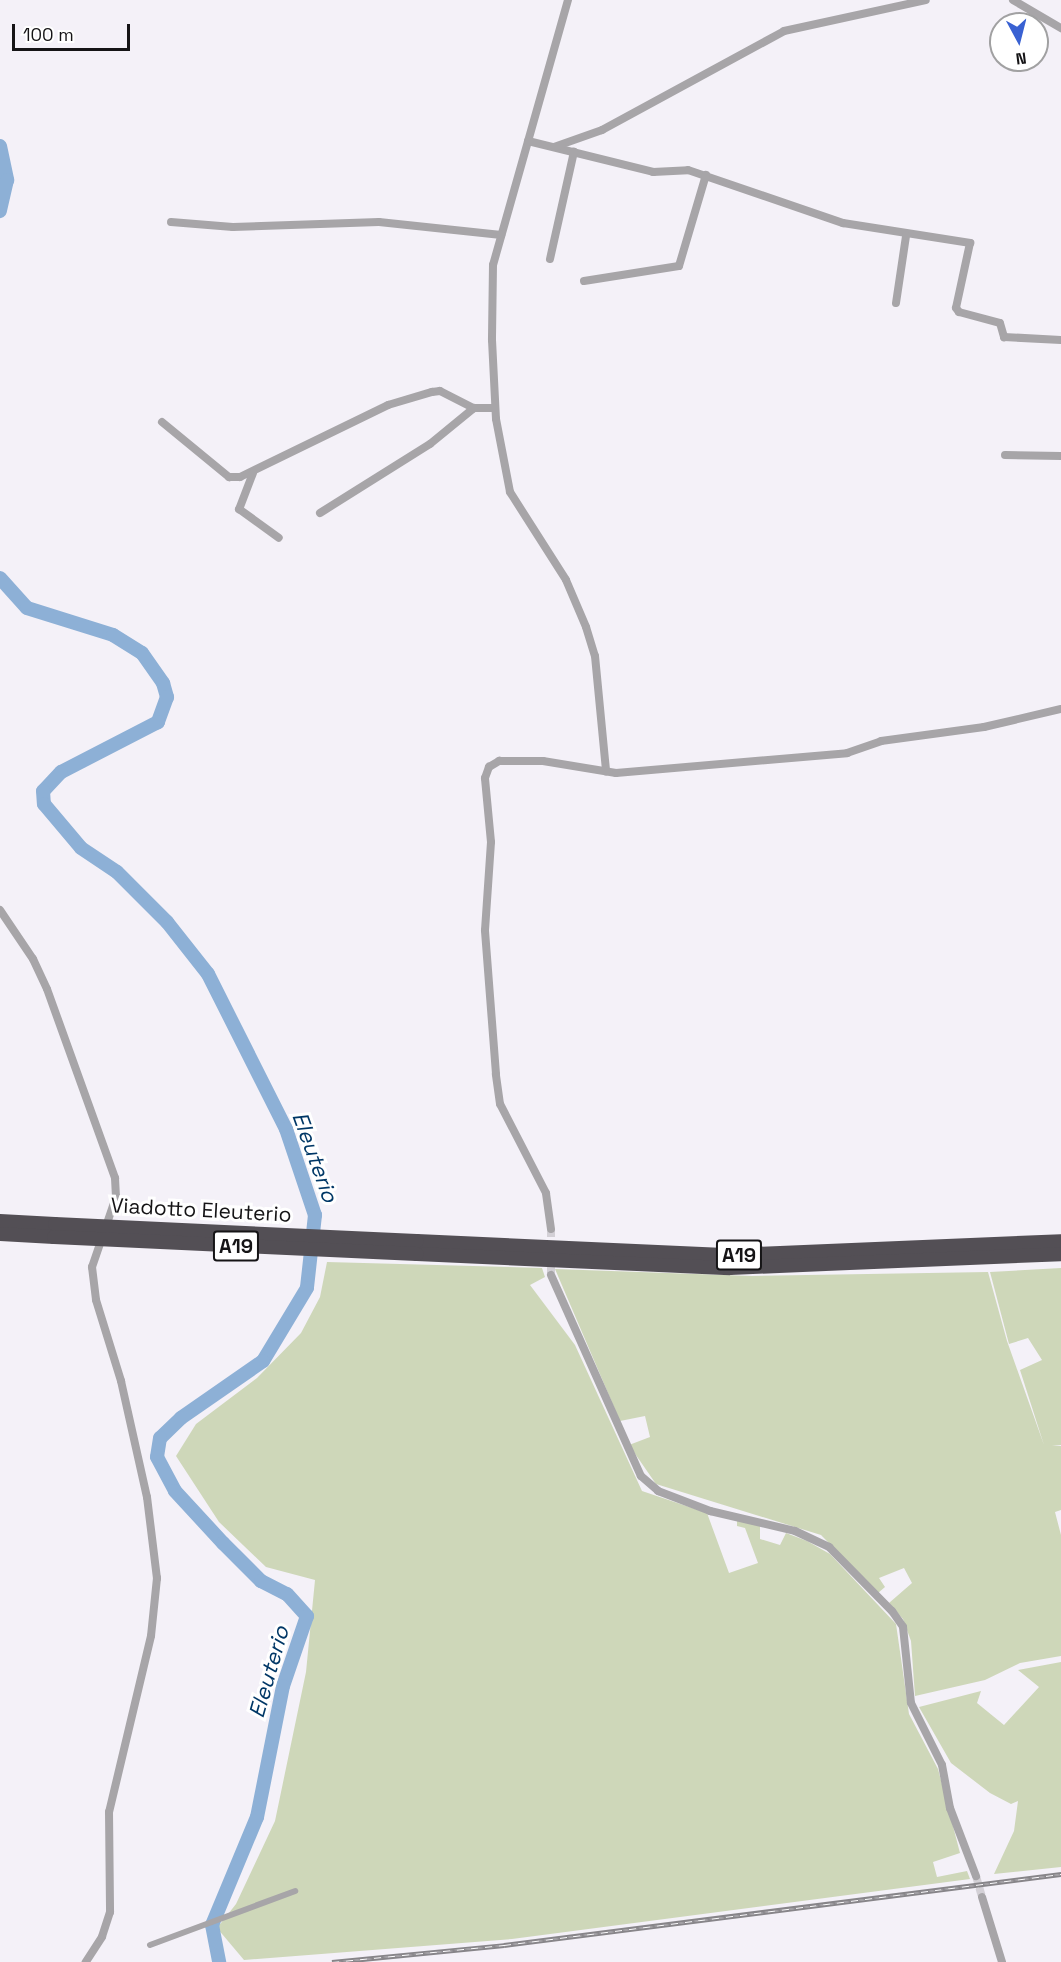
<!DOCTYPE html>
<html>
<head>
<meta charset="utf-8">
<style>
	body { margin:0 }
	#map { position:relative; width:1061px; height:1962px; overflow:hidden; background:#f4f1f8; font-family:"Space Grotesk",sans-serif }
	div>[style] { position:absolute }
	.green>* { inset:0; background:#ced7b9 }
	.river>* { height:14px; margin:-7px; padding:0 7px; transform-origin:7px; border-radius:7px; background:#8db0d6 }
	.minor-tunnel>* { height:8px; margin-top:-4px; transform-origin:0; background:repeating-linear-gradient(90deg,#d3d0d6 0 8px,transparent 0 12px) }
	.pedestrian>* { height:6px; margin:-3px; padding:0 3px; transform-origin:3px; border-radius:3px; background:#a7a5a8 }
	.minor>* { height:8px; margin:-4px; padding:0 4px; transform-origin:4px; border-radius:4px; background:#a7a5a8 }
	.motorway>* { height:14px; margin:-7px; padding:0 7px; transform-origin:7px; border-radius:7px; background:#534f55 }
	.rail>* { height:4.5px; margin-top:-2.25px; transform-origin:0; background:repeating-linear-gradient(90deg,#fff 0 7px,#878589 0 14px); box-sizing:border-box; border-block:2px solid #878589 }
	.motorway-bridge>* { height:14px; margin:-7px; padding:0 7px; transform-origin:7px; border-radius:7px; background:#534f55 }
	span { translate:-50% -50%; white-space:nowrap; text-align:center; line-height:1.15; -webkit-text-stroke:6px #fff; paint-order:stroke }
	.shield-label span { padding:2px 4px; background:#fff; border:2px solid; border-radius:4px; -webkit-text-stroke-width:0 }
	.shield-label { font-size:20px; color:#151416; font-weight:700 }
	.street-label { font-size:21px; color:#151416 }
	.water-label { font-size:22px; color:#003766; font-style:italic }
	.north { position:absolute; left:989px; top:12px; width:60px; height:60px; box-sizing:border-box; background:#fff; border:2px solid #a1a1a2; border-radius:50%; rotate:173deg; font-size:16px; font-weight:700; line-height:24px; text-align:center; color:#151416 }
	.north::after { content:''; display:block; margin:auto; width:21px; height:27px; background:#3961d2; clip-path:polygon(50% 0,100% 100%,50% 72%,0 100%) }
	.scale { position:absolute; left:12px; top:24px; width:118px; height:27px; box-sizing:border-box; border:3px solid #151416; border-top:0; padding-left:8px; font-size:18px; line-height:21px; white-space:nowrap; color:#151416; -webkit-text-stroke:4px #fff; paint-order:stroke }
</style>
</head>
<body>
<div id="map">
	<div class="green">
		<i style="clip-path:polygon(327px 1262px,542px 1268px,545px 1277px,530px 1285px,575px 1345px,642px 1491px,707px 1513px,729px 1573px,758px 1563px,745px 1528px,737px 1526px,737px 1520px,760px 1526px,760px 1539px,780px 1545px,786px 1533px,807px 1541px,830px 1554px,896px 1624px,909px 1714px,938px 1769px,960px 1853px,933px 1862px,937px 1877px,967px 1871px,970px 1879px,512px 1939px,244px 1960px,217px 1928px,236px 1904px,275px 1821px,306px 1672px,315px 1580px,266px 1567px,219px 1522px,176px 1456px,196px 1424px,257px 1378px,301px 1333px,320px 1297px)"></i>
		<i style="clip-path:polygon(1061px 1268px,1061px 1445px,1052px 1445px,1061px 1446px,1061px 1510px,1055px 1512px,1061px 1535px,1061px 1656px,1020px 1663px,985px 1680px,915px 1696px,911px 1641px,903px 1619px,889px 1603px,912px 1583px,904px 1568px,879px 1578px,885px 1587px,878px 1593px,821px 1535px,656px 1484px,629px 1445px,650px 1437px,645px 1416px,620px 1421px,555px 1269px,752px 1276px,988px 1272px,1007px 1341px,1044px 1445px,1020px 1370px,1042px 1360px,1028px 1338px,1009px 1344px,990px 1272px)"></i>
		<i style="clip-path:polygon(1061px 1662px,1061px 1867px,994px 1874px,1014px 1831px,1018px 1801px,1011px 1804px,990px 1793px,951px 1763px,919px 1707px,981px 1691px,977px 1703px,1004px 1725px,1039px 1687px,1018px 1670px)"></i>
	</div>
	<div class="river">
		<i style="left:0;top:146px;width:35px;rotate:78deg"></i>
		<i style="left:7px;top:180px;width:32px;rotate:103deg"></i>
		<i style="left:0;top:578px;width:40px;rotate:48deg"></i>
		<i style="left:27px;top:608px;width:90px;rotate:17.4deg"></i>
		<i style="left:113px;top:635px;width:34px;rotate:32deg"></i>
		<i style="left:142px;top:653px;width:37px;rotate:55deg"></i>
		<i style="left:163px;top:683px;width:15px;rotate:74deg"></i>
		<i style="left:167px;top:697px;width:27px;rotate:110deg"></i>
		<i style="left:158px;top:722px;width:109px;rotate:152.7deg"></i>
		<i style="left:61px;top:772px;width:26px;rotate:133deg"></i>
		<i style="left:43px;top:791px;width:13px;rotate:86deg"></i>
		<i style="left:44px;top:804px;width:57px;rotate:49.9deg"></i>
		<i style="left:81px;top:848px;width:43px;rotate:33.7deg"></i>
		<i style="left:117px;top:872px;width:71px;rotate:45deg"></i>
		<i style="left:167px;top:922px;width:66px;rotate:51.7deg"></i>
		<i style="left:208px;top:974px;width:174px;rotate:63.3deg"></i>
		<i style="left:286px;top:1129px;width:91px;rotate:71.4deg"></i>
		<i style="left:315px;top:1215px;width:73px;rotate:96.3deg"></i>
		<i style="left:307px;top:1288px;width:85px;rotate:121.1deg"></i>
		<i style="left:263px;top:1361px;width:100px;rotate:145.2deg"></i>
		<i style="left:181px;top:1418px;width:29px;rotate:136deg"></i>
		<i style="left:160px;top:1438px;width:19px;rotate:99deg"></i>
		<i style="left:157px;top:1457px;width:38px;rotate:62deg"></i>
		<i style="left:175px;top:1491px;width:71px;rotate:47.3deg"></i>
		<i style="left:223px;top:1543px;width:54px;rotate:45deg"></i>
		<i style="left:261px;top:1581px;width:29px;rotate:27deg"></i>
		<i style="left:287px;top:1594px;width:30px;rotate:48deg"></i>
		<i style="left:307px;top:1616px;width:74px;rotate:108.9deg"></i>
		<i style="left:283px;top:1686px;width:134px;rotate:101.2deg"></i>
		<i style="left:257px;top:1817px;width:117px;rotate:112.6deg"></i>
		<i style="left:212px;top:1925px;width:38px;rotate:79deg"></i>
	</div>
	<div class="minor-tunnel">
		<i style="left:551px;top:1229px;width:46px;rotate:90deg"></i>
		<i style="left:976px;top:1876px;width:22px;rotate:74deg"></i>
	</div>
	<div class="pedestrian">
		<i style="left:150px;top:1945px;width:155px;rotate:-20.4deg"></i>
	</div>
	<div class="minor">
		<i style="left:568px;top:0;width:275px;rotate:105.8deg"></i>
		<i style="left:493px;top:265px;width:75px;rotate:90.8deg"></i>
		<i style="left:492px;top:340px;width:79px;rotate:87.1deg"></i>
		<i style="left:496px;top:419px;width:74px;rotate:79.1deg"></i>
		<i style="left:510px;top:492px;width:104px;rotate:57.5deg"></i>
		<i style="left:566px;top:580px;width:51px;rotate:66.9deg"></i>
		<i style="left:586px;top:627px;width:30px;rotate:73deg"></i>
		<i style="left:595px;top:656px;width:116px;rotate:84.5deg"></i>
		<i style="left:1013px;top:0;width:56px;rotate:30.3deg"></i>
		<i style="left:528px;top:141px;width:129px;rotate:13.9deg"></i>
		<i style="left:653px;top:172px;width:35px;rotate:-3deg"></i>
		<i style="left:688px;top:170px;width:164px;rotate:18.9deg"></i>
		<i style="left:843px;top:223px;width:129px;rotate:8.9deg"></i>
		<i style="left:970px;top:243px;width:66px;rotate:102.2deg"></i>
		<i style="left:956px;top:308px;width:5px;rotate:53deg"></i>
		<i style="left:959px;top:312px;width:42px;rotate:15deg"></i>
		<i style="left:1000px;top:323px;width:15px;rotate:74deg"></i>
		<i style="left:1004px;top:337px;width:57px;rotate:3deg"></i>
		<i style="left:554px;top:147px;width:51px;rotate:-19.5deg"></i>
		<i style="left:602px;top:130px;width:207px;rotate:-28.5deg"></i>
		<i style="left:784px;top:31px;width:145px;rotate:-12.3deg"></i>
		<i style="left:171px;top:222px;width:62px;rotate:4.6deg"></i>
		<i style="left:233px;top:227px;width:146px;rotate:-2deg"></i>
		<i style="left:379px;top:222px;width:123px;rotate:6.1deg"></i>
		<i style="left:550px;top:259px;width:110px;rotate:-77.4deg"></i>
		<i style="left:584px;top:281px;width:96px;rotate:-9deg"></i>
		<i style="left:679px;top:266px;width:95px;rotate:-73.5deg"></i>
		<i style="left:896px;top:303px;width:68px;rotate:-81.5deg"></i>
		<i style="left:162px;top:422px;width:87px;rotate:39.4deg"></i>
		<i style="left:229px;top:477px;width:11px"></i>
		<i style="left:240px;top:477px;width:165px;rotate:-25.9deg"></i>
		<i style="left:388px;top:405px;width:46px;rotate:-16.5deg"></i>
		<i style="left:432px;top:392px;width:8px;rotate:-7deg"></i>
		<i style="left:440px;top:391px;width:38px;rotate:27deg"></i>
		<i style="left:474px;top:408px;width:21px"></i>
		<i style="left:1005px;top:455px;width:56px;rotate:1deg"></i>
		<i style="left:253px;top:473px;width:39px;rotate:111deg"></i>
		<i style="left:239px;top:509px;width:49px;rotate:35.9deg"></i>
		<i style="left:320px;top:513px;width:130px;rotate:-32.1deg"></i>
		<i style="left:430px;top:444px;width:57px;rotate:-39.3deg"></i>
		<i style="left:0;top:910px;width:59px;rotate:56deg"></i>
		<i style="left:33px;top:959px;width:33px;rotate:65deg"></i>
		<i style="left:47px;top:989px;width:201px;rotate:70.2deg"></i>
		<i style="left:115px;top:1178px;width:19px;rotate:87deg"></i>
		<i style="left:116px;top:1197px;width:74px;rotate:108.9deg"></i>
		<i style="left:92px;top:1267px;width:33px;rotate:83deg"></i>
		<i style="left:96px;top:1300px;width:85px;rotate:72.8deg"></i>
		<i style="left:121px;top:1381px;width:119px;rotate:77.4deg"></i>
		<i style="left:147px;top:1497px;width:82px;rotate:83deg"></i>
		<i style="left:157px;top:1578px;width:58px;rotate:95.9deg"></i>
		<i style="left:151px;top:1636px;width:181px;rotate:103.4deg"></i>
		<i style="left:109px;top:1812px;width:100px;rotate:89.4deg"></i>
		<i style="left:110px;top:1912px;width:26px;rotate:108deg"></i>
		<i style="left:102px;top:1937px;width:30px;rotate:123deg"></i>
		<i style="left:551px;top:1229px;width:36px;rotate:-98deg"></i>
		<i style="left:546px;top:1193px;width:100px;rotate:-117.3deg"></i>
		<i style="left:500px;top:1104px;width:30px;rotate:-98deg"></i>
		<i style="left:496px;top:1074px;width:144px;rotate:-94.4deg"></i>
		<i style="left:485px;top:930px;width:88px;rotate:-86.1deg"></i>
		<i style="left:491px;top:842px;width:64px;rotate:-95.4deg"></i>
		<i style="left:485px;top:778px;width:12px;rotate:-70deg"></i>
		<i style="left:489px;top:767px;width:12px;rotate:-31deg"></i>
		<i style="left:499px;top:761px;width:44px"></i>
		<i style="left:543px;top:761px;width:74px;rotate:9.3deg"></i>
		<i style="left:616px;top:773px;width:232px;rotate:-4.9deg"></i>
		<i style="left:847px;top:753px;width:36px;rotate:-19deg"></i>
		<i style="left:881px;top:741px;width:104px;rotate:-7.7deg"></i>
		<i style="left:984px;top:727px;width:79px;rotate:-13.2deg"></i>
		<i style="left:551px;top:1275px;width:220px;rotate:65.9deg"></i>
		<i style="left:641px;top:1476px;width:23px;rotate:41deg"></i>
		<i style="left:658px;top:1491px;width:56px;rotate:21deg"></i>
		<i style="left:710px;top:1511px;width:87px;rotate:13.2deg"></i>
		<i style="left:795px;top:1531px;width:38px;rotate:25deg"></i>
		<i style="left:829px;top:1547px;width:90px;rotate:45.5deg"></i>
		<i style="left:892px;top:1611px;width:19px;rotate:55deg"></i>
		<i style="left:903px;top:1627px;width:76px;rotate:84deg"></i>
		<i style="left:911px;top:1703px;width:69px;rotate:63.4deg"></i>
		<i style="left:942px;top:1765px;width:44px;rotate:79.5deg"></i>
		<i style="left:950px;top:1808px;width:73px;rotate:69.1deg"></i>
		<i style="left:982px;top:1897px;width:68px;rotate:72.9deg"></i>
	</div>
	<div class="motorway">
		<i style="left:0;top:1221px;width:55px;rotate:3.1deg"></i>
		<i style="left:0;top:1234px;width:54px;rotate:3.2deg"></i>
		<i style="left:417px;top:1241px;width:313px;rotate:2.6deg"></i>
		<i style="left:730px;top:1255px;width:331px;rotate:-2.4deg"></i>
		<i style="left:417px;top:1254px;width:313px;rotate:2.6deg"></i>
		<i style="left:730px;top:1268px;width:331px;rotate:-2.4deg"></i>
	</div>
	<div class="rail">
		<i style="left:332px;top:1962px;width:173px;rotate:-5.6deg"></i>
		<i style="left:504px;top:1945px;width:562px;rotate:-7.26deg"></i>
	</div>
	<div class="motorway-bridge">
		<i style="left:55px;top:1224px;width:362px;rotate:2.7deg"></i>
		<i style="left:54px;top:1237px;width:363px;rotate:2.7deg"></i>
	</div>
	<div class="shield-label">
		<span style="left:236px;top:1246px">A19</span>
		<span style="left:739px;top:1255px">A19</span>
	</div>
	<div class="street-label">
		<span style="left:201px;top:1210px;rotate:3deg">Viadotto Eleuterio</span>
	</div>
	<div class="water-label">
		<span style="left:315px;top:1157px;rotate:70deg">Eleuterio</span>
		<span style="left:269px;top:1672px;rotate:-74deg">Eleuterio</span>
	</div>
	<div class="north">N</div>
	<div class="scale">100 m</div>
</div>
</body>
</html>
